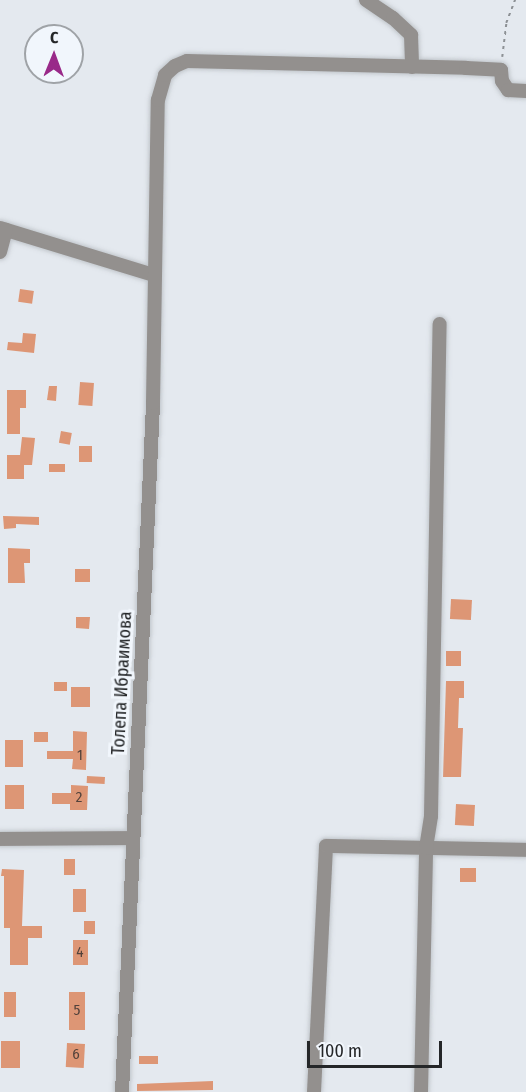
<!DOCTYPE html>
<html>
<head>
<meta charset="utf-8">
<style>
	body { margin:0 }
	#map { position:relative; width:526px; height:1092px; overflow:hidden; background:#e4e9ef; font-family:"Fira Sans Condensed",sans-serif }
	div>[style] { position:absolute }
	.building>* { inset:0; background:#dd9675; transform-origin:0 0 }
	.path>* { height:1.5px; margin-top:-0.75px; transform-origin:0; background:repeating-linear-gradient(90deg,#8d9195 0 3px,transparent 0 7.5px) }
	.roads { filter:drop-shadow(0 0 2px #c1c6cb) drop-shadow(0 0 2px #c1c6cb) }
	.minor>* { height:14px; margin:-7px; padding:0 7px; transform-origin:7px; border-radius:7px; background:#93908e }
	span { translate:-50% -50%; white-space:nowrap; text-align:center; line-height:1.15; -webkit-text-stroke:6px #f1f6fc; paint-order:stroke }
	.number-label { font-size:15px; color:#52423b }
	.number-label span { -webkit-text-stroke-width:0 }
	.street-label { font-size:18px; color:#242628 }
	.north { position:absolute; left:24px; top:24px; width:60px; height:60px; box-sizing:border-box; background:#f1f6fc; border:2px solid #9fa3a7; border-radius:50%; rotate:1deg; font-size:16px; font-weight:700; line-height:24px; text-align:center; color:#242628 }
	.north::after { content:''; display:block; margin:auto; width:21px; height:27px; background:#992989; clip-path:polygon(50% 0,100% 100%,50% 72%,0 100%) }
	.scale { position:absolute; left:307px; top:1041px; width:135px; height:27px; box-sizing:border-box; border:3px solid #242628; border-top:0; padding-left:8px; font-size:18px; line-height:21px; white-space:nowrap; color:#242628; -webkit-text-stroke:4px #f1f6fc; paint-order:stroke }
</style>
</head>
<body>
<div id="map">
	<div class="building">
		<i style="left:20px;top:289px;width:14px;height:13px;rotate:8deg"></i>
		<i style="clip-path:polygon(23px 333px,36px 334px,34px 353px,7px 350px,8px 342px,22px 343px)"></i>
		<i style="left:80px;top:382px;width:14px;height:23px;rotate:4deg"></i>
		<i style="clip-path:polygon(49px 386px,57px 386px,56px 401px,47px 400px)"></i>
		<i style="clip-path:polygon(7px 390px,26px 390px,26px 408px,20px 408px,20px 434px,7px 434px)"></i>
		<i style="left:61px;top:431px;width:11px;height:12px;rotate:10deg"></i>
		<i style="clip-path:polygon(22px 437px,35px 438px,32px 465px,24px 465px,24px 479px,7px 479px,7px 455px,20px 455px)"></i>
		<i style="left:79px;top:446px;width:13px;height:16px"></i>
		<i style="left:49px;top:464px;width:16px;height:8px"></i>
		<i style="clip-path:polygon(3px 516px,39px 517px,39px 525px,16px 524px,16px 528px,4px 529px)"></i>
		<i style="clip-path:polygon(8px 548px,30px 549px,30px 563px,24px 563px,25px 583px,8px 583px)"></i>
		<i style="left:75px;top:569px;width:15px;height:13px"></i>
		<i style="left:451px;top:599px;width:21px;height:20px;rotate:3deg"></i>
		<i style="clip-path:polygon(76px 617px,90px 617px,89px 629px,76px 628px)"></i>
		<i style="left:446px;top:651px;width:15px;height:15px"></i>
		<i style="clip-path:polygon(446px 681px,464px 681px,464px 698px,459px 698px,458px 728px,463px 728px,461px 777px,443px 777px)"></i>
		<i style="left:54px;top:682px;width:13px;height:9px"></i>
		<i style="left:71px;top:687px;width:19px;height:20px"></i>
		<i style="clip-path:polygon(73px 731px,87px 732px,86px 770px,72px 769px,73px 759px,47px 759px,47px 751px,73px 751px)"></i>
		<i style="left:34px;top:732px;width:14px;height:10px"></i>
		<i style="left:5px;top:740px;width:18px;height:27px"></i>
		<i style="left:87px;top:776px;width:18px;height:7px;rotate:3deg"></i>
		<i style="left:5px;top:785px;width:19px;height:24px"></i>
		<i style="clip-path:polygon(71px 785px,88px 786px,87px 810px,70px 810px,70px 804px,52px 804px,52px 793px,71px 793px)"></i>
		<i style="left:456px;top:804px;width:19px;height:21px;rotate:3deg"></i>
		<i style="left:64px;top:859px;width:11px;height:16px"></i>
		<i style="left:460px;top:868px;width:16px;height:14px"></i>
		<i style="clip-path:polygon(2px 869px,24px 870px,22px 926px,42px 926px,42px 938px,28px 938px,28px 965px,10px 965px,10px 928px,4px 928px,4px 876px,1px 876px)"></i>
		<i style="left:73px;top:889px;width:13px;height:23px"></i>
		<i style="left:84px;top:921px;width:11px;height:13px"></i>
		<i style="left:73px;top:940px;width:15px;height:25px"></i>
		<i style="left:4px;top:992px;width:12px;height:25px"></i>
		<i style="left:69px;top:992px;width:16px;height:38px"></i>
		<i style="left:1px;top:1041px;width:19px;height:27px"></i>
		<i style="left:67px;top:1043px;width:18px;height:24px;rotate:3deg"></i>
		<i style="left:139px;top:1056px;width:19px;height:8px"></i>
		<i style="clip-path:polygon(213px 1081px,213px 1090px,137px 1091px,137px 1084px)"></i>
	</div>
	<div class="path">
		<i style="left:502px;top:57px;width:34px;rotate:-83deg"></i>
		<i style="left:506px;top:23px;width:25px;rotate:-69deg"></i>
	</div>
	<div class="roads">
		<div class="minor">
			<i style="left:366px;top:0;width:32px;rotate:34deg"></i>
			<i style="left:393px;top:18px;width:25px;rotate:43deg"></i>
			<i style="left:411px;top:35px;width:32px;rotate:88deg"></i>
			<i style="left:0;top:228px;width:161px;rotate:17deg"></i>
			<i style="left:0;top:252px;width:23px;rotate:-75deg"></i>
			<i style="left:0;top:839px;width:133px;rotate:-0.4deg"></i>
			<i style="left:122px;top:1092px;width:690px;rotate:-87.42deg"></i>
			<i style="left:153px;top:403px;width:303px;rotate:-89.1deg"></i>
			<i style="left:158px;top:100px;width:26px;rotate:-74deg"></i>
			<i style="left:165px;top:75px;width:13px;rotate:-42deg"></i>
			<i style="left:175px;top:66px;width:13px;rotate:-23deg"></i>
			<i style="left:187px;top:61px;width:279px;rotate:1.4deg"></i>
			<i style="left:466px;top:68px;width:35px;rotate:3deg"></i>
			<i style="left:501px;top:70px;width:11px;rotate:85deg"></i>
			<i style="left:502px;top:81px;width:11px;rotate:56deg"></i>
			<i style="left:508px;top:90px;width:18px;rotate:3deg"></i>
			<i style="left:314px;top:1092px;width:246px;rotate:-87.2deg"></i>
			<i style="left:326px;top:846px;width:200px;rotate:1.1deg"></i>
			<i style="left:421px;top:1092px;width:244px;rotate:-88.8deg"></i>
			<i style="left:426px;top:848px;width:32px;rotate:-81deg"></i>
			<i style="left:431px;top:816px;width:492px;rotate:-89deg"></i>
		</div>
	</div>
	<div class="number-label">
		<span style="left:80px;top:756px">1</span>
		<span style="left:79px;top:798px">2</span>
		<span style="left:80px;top:953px">4</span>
		<span style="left:77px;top:1011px">5</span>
		<span style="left:76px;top:1055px">6</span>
	</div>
	<div class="street-label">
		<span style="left:122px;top:683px;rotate:-87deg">Толепа Ибраимова</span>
	</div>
	<div class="north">С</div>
	<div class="scale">100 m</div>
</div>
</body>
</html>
